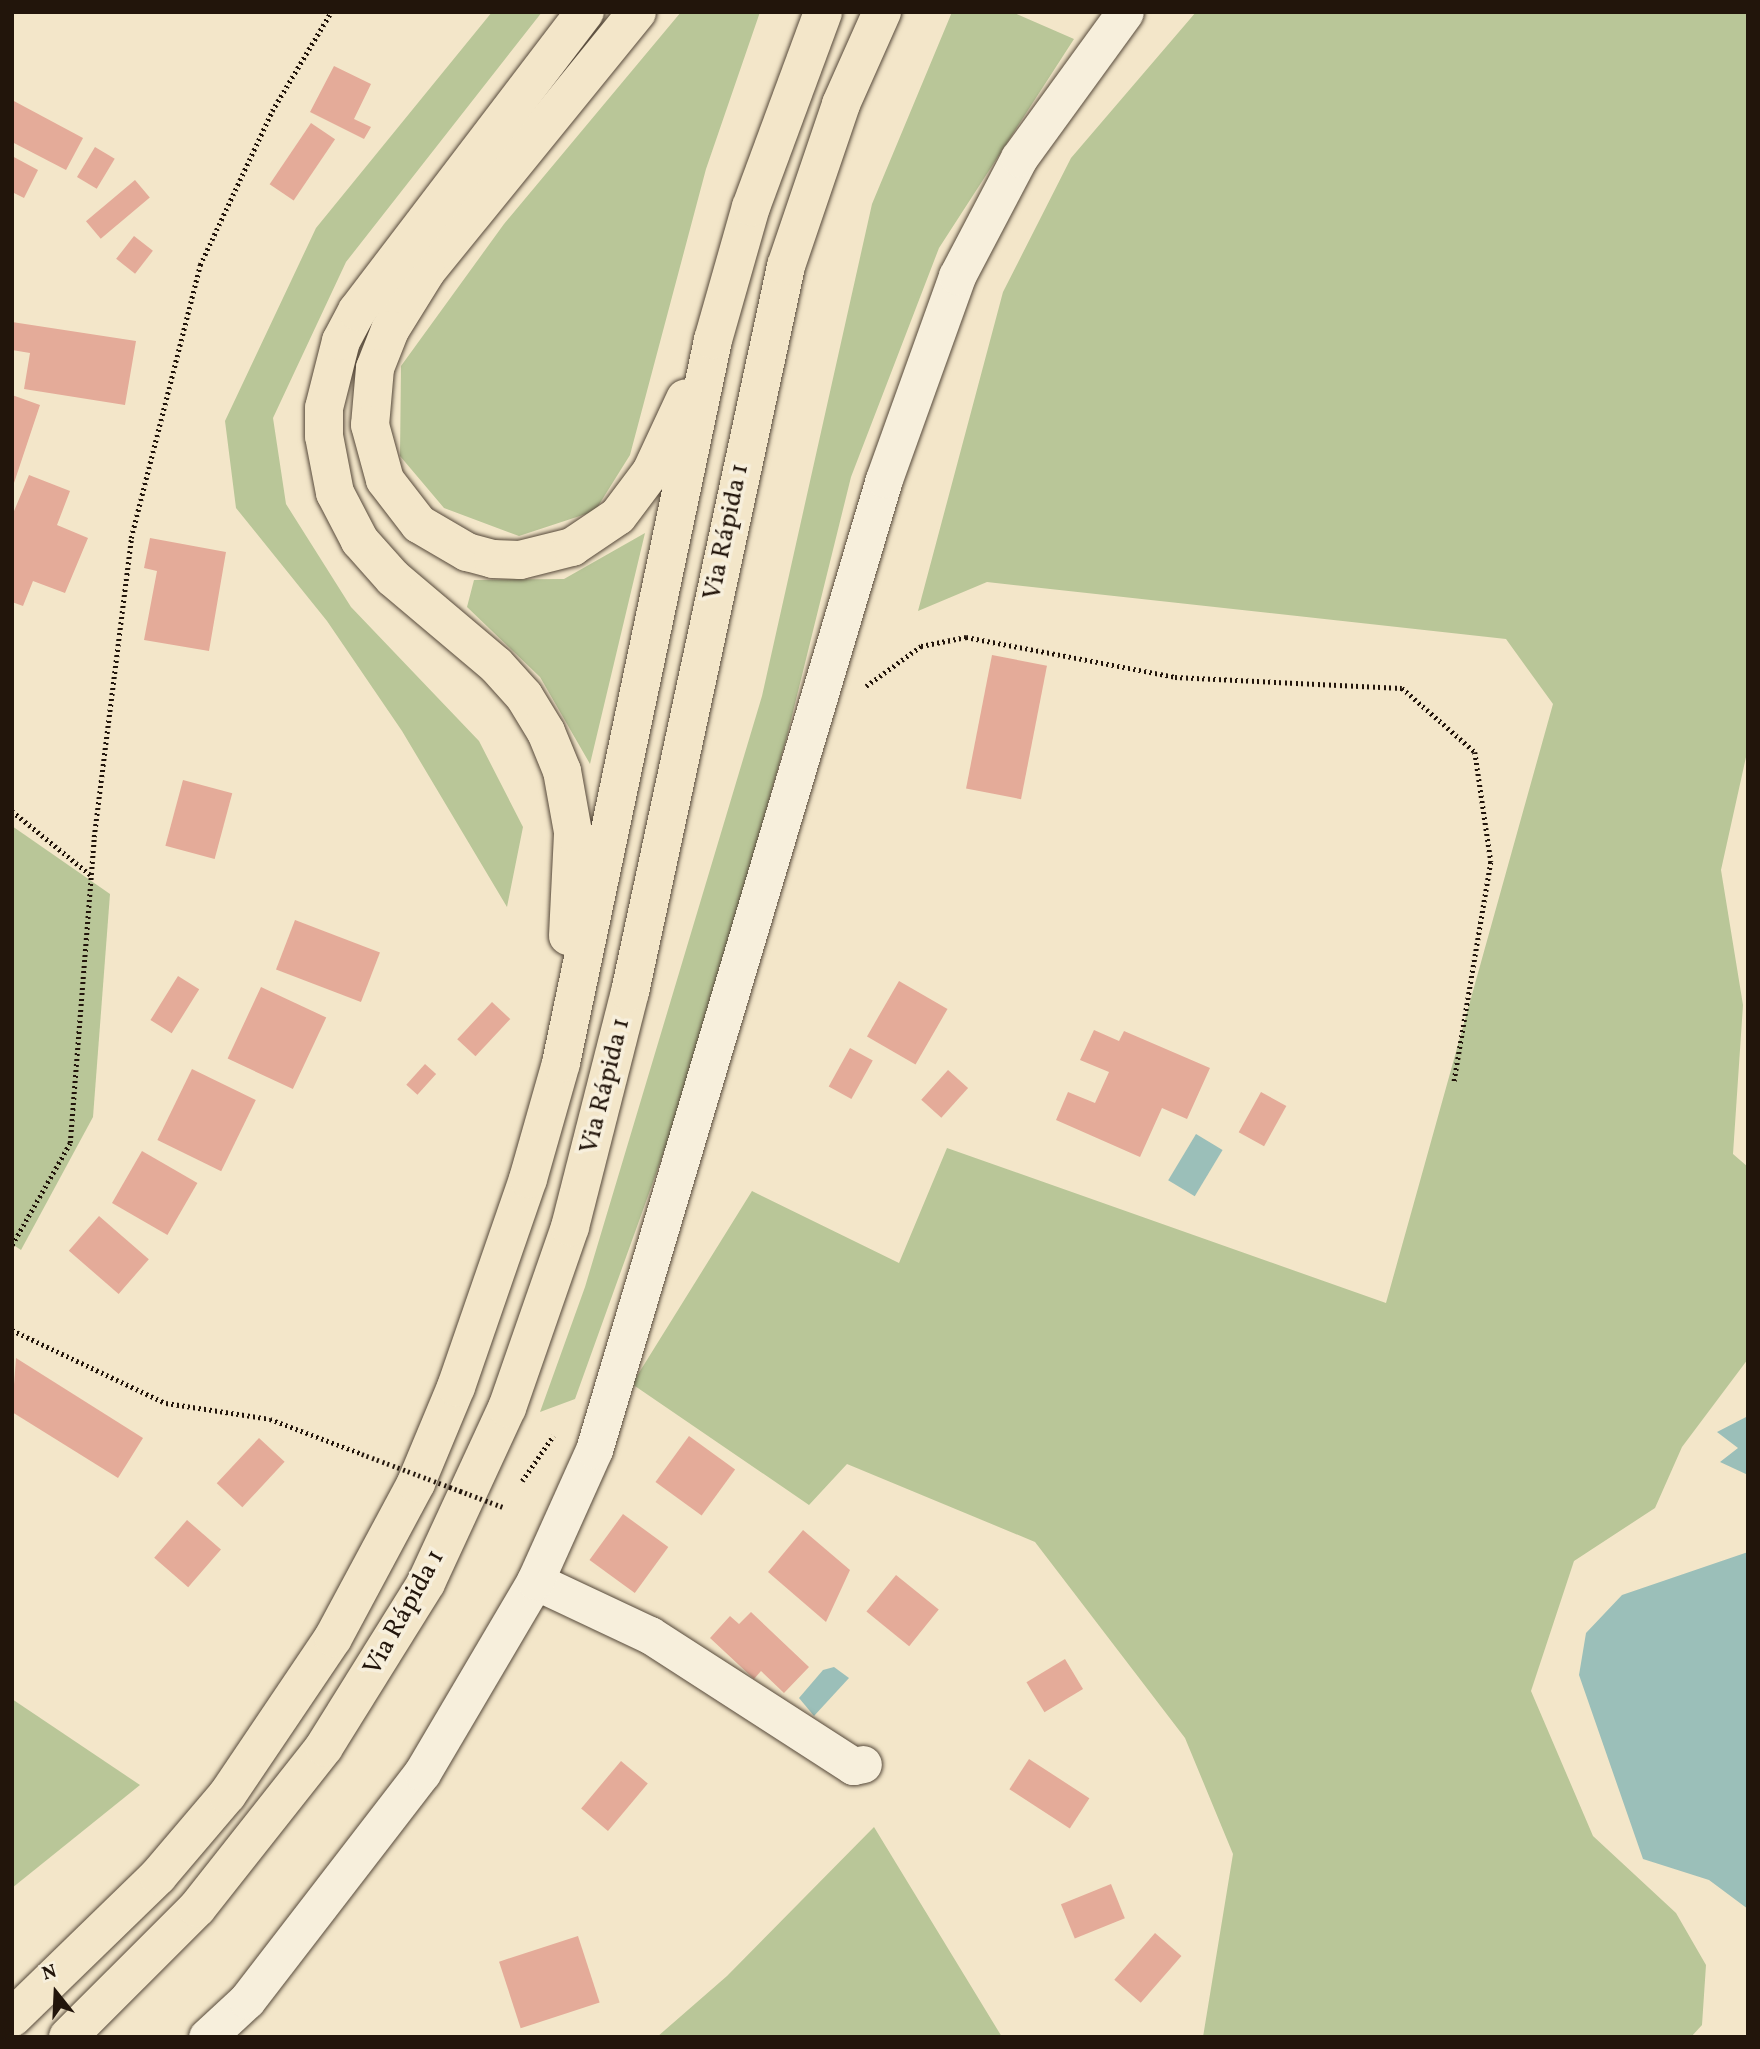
<!DOCTYPE html>
<html>
<head>
<meta charset="utf-8">
<style>
	body { margin:0 }
	#map { position:relative; width:1760px; height:2049px; overflow:hidden; background:#f3e6c9; font-family:Vollkorn,serif }
	div>[style] { position:absolute }
	.green>* { inset:0; background:#b9c698 }
	.water>* { inset:0; background:#9bbfb9; transform-origin:0 0 }
	.building>* { inset:0; background:#e4ab99; transform-origin:0 0 }
	.path>* { height:4.5px; margin-top:-2.25px; transform-origin:0; background:repeating-linear-gradient(90deg,#22150b 0 2px,transparent 0 5.5px) }
	.roads { filter:drop-shadow(0 0 2px #56493a) drop-shadow(0 0 2px #56493a) }
	.minor>* { height:37px; margin:-18.5px; padding:0 18.5px; transform-origin:18.5px; border-radius:18.5px; background:#f7efdc }
	.trunk>* { height:38px; margin:-19px; padding:0 19px; transform-origin:19px; border-radius:19px; background:#f3e6c9 }
	.path-bridge>* { height:4.5px; margin-top:-2.25px; transform-origin:0; background:repeating-linear-gradient(90deg,#22150b 0 2px,transparent 0 5.5px) }
	span { translate:-50% -50%; white-space:nowrap; text-align:center; line-height:1.15; -webkit-text-stroke:7px #f7efdc; paint-order:stroke }
	.street-label { font-size:26px; color:#22150b }
	.frame { position:absolute; inset:0; border:14px solid #22150b; pointer-events:none }
	.north { position:absolute; left:21px; top:1958px; width:70px; height:70px; -webkit-text-stroke:5px #f7efdc; paint-order:stroke; rotate:342deg; font-size:19px; font-weight:700; line-height:28px; text-align:center; color:#22150b }
	.north::after { content:''; display:block; margin:auto; width:24px; height:32px; background:#22150b; clip-path:polygon(50% 0,100% 100%,50% 72%,0 100%) }
</style>
</head>
<body>
<div id="map">
	<div class="green">
		<i style="clip-path:polygon(492px 12px,542px 12px,346px 262px,273px 418px,286px 504px,351px 607px,479px 741px,523px 827px,507px 907px,402px 731px,327px 621px,236px 508px,225px 421px,316px 228px)"></i>
		<i style="clip-path:polygon(681px 12px,760px 12px,706px 169px,630px 455px,595px 511px,519px 536px,444px 508px,400px 456px,401px 366px,504px 224px)"></i>
		<i style="clip-path:polygon(952px 12px,1012px 12px,1074px 39px,939px 248px,851px 477px,787px 736px,694px 1068px,575px 1399px,540px 1412px,585px 1287px,762px 696px,872px 204px)"></i>
		<i style="clip-path:polygon(1196px 12px,1748px 12px,1748px 748px,1721px 870px,1743px 1005px,1733px 1154px,1748px 1167px,1748px 1359px,1682px 1447px,1655px 1508px,1574px 1561px,1531px 1691px,1593px 1836px,1676px 1913px,1706px 1965px,1702px 2025px,1691px 2037px,1203px 2037px,1233px 1854px,1185px 1738px,1035px 1542px,847px 1464px,809px 1505px,632px 1384px,752px 1191px,899px 1263px,947px 1148px,1386px 1303px,1553px 704px,1506px 639px,987px 582px,918px 611px,1003px 292px,1071px 158px)"></i>
		<i style="clip-path:polygon(645px 533px,590px 764px,540px 677px,467px 607px,474px 580px,564px 579px)"></i>
		<i style="clip-path:polygon(12px 826px,110px 894px,93px 1117px,21px 1250px,12px 1244px)"></i>
		<i style="clip-path:polygon(12px 1699px,140px 1785px,12px 1888px)"></i>
		<i style="clip-path:polygon(874px 1827px,1002px 2037px,657px 2037px,727px 1976px)"></i>
	</div>
	<div class="water">
		<i style="left:1196px;top:1134px;width:31px;height:54px;rotate:31deg"></i>
		<i style="clip-path:polygon(1748px 1416px,1748px 1475px,1720px 1462px,1738px 1448px,1717px 1432px)"></i>
		<i style="clip-path:polygon(1748px 1552px,1748px 1909px,1709px 1880px,1643px 1859px,1579px 1675px,1586px 1633px,1622px 1595px)"></i>
		<i style="clip-path:polygon(834px 1667px,849px 1678px,814px 1716px,799px 1698px,823px 1670px)"></i>
	</div>
	<div class="building">
		<i style="clip-path:polygon(334px 66px,371px 84px,354px 119px,371px 127px,364px 139px,310px 112px)"></i>
		<i style="clip-path:polygon(12px 100px,83px 138px,66px 170px,12px 142px)"></i>
		<i style="left:311px;top:123px;width:29px;height:74px;rotate:34deg"></i>
		<i style="left:95px;top:147px;width:23px;height:35px;rotate:31deg"></i>
		<i style="clip-path:polygon(12px 156px,38px 170px,24px 198px,12px 192px)"></i>
		<i style="left:135px;top:180px;width:23px;height:64px;rotate:50deg"></i>
		<i style="left:134px;top:236px;width:24px;height:29px;rotate:38deg"></i>
		<i style="clip-path:polygon(12px 322px,136px 341px,125px 405px,24px 389px,30px 353px,12px 350px)"></i>
		<i style="clip-path:polygon(12px 395px,40px 405px,13px 486px,12px 486px)"></i>
		<i style="clip-path:polygon(29px 475px,70px 491px,57px 525px,88px 538px,65px 593px,33px 581px,23px 606px,12px 602px,12px 516px)"></i>
		<i style="clip-path:polygon(150px 538px,226px 552px,209px 651px,144px 640px,157px 571px,144px 568px)"></i>
		<i style="left:992px;top:655px;width:56px;height:136px;rotate:11deg"></i>
		<i style="left:183px;top:780px;width:51px;height:68px;rotate:15deg"></i>
		<i style="left:295px;top:920px;width:91px;height:53px;rotate:21deg"></i>
		<i style="left:178px;top:976px;width:25px;height:52px;rotate:32deg"></i>
		<i style="left:899px;top:981px;width:56px;height:64px;rotate:30deg"></i>
		<i style="left:261px;top:987px;width:72px;height:79px;rotate:25deg"></i>
		<i style="left:492px;top:1002px;width:25px;height:51px;rotate:43deg"></i>
		<i style="clip-path:polygon(1094px 1030px,1119px 1041px,1124px 1031px,1210px 1068px,1187px 1119px,1162px 1108px,1140px 1157px,1056px 1120px,1068px 1092px,1095px 1103px,1109px 1072px,1080px 1060px)"></i>
		<i style="left:850px;top:1048px;width:26px;height:44px;rotate:29deg"></i>
		<i style="left:425px;top:1064px;width:15px;height:28px;rotate:42deg"></i>
		<i style="left:192px;top:1069px;width:71px;height:79px;rotate:26deg"></i>
		<i style="left:948px;top:1070px;width:27px;height:40px;rotate:42deg"></i>
		<i style="left:1261px;top:1092px;width:29px;height:46px;rotate:29deg"></i>
		<i style="left:142px;top:1151px;width:64px;height:60px;rotate:30deg"></i>
		<i style="left:99px;top:1216px;width:66px;height:46px;rotate:41deg"></i>
		<i style="clip-path:polygon(16px 1358px,143px 1438px,118px 1478px,12px 1412px)"></i>
		<i style="left:689px;top:1436px;width:57px;height:57px;rotate:36deg"></i>
		<i style="left:259px;top:1438px;width:35px;height:62px;rotate:43deg"></i>
		<i style="left:623px;top:1514px;width:56px;height:57px;rotate:36deg"></i>
		<i style="left:187px;top:1520px;width:45px;height:50px;rotate:41deg"></i>
		<i style="clip-path:polygon(803px 1530px,850px 1570px,826px 1622px,768px 1572px)"></i>
		<i style="left:896px;top:1575px;width:55px;height:47px;rotate:39deg"></i>
		<i style="clip-path:polygon(751px 1612px,809px 1667px,784px 1693px,761px 1671px,754px 1679px,710px 1638px,730px 1616px,739px 1624px)"></i>
		<i style="left:1065px;top:1659px;width:35px;height:45px;rotate:59deg"></i>
		<i style="left:1029px;top:1759px;width:72px;height:36px;rotate:33deg"></i>
		<i style="left:621px;top:1761px;width:35px;height:62px;rotate:40deg"></i>
		<i style="left:1111px;top:1884px;width:37px;height:54px;rotate:68deg"></i>
		<i style="left:1155px;top:1933px;width:35px;height:62px;rotate:41deg"></i>
		<i style="left:578px;top:1936px;width:70px;height:83px;rotate:72deg"></i>
	</div>
	<div class="path">
		<i style="left:866px;top:686px;width:68px;rotate:-36deg"></i>
		<i style="left:921px;top:646px;width:46px;rotate:-11.3deg"></i>
		<i style="left:966px;top:637px;width:213px;rotate:10.8deg"></i>
		<i style="left:1175px;top:677px;width:227px;rotate:2.8deg"></i>
		<i style="left:1402px;top:688px;width:97px;rotate:41.2deg"></i>
		<i style="left:1475px;top:752px;width:111px;rotate:81.7deg"></i>
		<i style="left:1491px;top:862px;width:224px;rotate:99.5deg"></i>
		<i style="left:12px;top:811px;width:103px;rotate:39.1deg"></i>
		<i style="left:12px;top:1245px;width:117px;rotate:-60.4deg"></i>
		<i style="left:70px;top:1143px;width:307px;rotate:-85.5deg"></i>
		<i style="left:94px;top:837px;width:301px;rotate:-82.9deg"></i>
		<i style="left:131px;top:538px;width:282px;rotate:-75.8deg"></i>
		<i style="left:200px;top:265px;width:170px;rotate:-64.9deg"></i>
		<i style="left:272px;top:111px;width:115px;rotate:-59.2deg"></i>
		<i style="left:12px;top:1330px;width:170px;rotate:25.4deg"></i>
		<i style="left:166px;top:1403px;width:105px;rotate:8.7deg"></i>
		<i style="left:270px;top:1419px;width:98px;rotate:20.8deg"></i>
		<i style="left:522px;top:1481px;width:55px;rotate:-55.4deg"></i>
	</div>
	<div class="roads">
		<div class="minor">
			<i style="left:535px;top:1581px;width:127px;rotate:25.2deg"></i>
			<i style="left:650px;top:1635px;width:242px;rotate:32.8deg"></i>
			<i style="left:853px;top:1766px;width:10px;rotate:-11deg"></i>
			<i style="left:207px;top:2037px;width:54px;rotate:-42.8deg"></i>
			<i style="left:247px;top:2000px;width:287px;rotate:-52.4deg"></i>
			<i style="left:422px;top:1773px;width:223px;rotate:-59.5deg"></i>
			<i style="left:535px;top:1581px;width:144px;rotate:-65.8deg"></i>
			<i style="left:594px;top:1450px;width:1013px;rotate:-73.37deg"></i>
			<i style="left:884px;top:479px;width:216px;rotate:-70.2deg"></i>
			<i style="left:957px;top:276px;width:133px;rotate:-62.3deg"></i>
			<i style="left:1019px;top:158px;width:180px;rotate:-54deg"></i>
		</div>
		<div class="trunk">
			<i style="left:637px;top:12px;width:335px;rotate:129.1deg"></i>
			<i style="left:426px;top:272px;width:68px;rotate:121.8deg"></i>
			<i style="left:390px;top:330px;width:41px;rotate:111.5deg"></i>
			<i style="left:375px;top:368px;width:57px;rotate:95deg"></i>
			<i style="left:370px;top:425px;width:57px;rotate:74.7deg"></i>
			<i style="left:385px;top:480px;width:56px;rotate:52.3deg"></i>
			<i style="left:419px;top:524px;width:56px;rotate:30.3deg"></i>
			<i style="left:467px;top:552px;width:27px;rotate:15deg"></i>
			<i style="left:493px;top:559px;width:27px;rotate:2deg"></i>
			<i style="left:520px;top:560px;width:54px;rotate:-14deg"></i>
			<i style="left:572px;top:547px;width:55px;rotate:-34deg"></i>
			<i style="left:618px;top:516px;width:55px;rotate:-53.1deg"></i>
			<i style="left:651px;top:472px;width:81px;rotate:-65deg"></i>
			<i style="left:568px;top:936px;width:104px;rotate:-87.2deg"></i>
			<i style="left:573px;top:832px;width:62px;rotate:-100.2deg"></i>
			<i style="left:562px;top:771px;width:42px;rotate:-112.3deg"></i>
			<i style="left:546px;top:732px;width:42px;rotate:-121.4deg"></i>
			<i style="left:524px;top:696px;width:42px;rotate:-132.1deg"></i>
			<i style="left:496px;top:665px;width:135px;rotate:-139.8deg"></i>
			<i style="left:393px;top:578px;width:50px;rotate:-131.7deg"></i>
			<i style="left:360px;top:541px;width:54px;rotate:-117.5deg"></i>
			<i style="left:335px;top:493px;width:58px;rotate:-100.9deg"></i>
			<i style="left:324px;top:436px;width:28px;rotate:-90deg"></i>
			<i style="left:324px;top:408px;width:69px;rotate:-75.8deg"></i>
			<i style="left:341px;top:341px;width:34px;rotate:-62deg"></i>
			<i style="left:357px;top:311px;width:376px;rotate:-52.7deg"></i>
			<i style="left:12px;top:2018px;width:204px;rotate:-44.2deg"></i>
			<i style="left:158px;top:1876px;width:106px;rotate:-49.6deg"></i>
			<i style="left:227px;top:1795px;width:189px;rotate:-56deg"></i>
			<i style="left:333px;top:1638px;width:176px;rotate:-61.8deg"></i>
			<i style="left:416px;top:1483px;width:104px;rotate:-67.4deg"></i>
			<i style="left:456px;top:1387px;width:220px;rotate:-70.9deg"></i>
			<i style="left:528px;top:1179px;width:121px;rotate:-74.1deg"></i>
			<i style="left:561px;top:1063px;width:739px;rotate:-78.13deg"></i>
			<i style="left:713px;top:340px;width:138px;rotate:-74.1deg"></i>
			<i style="left:751px;top:207px;width:208px;rotate:-69.7deg"></i>
			<i style="left:68px;top:2037px;width:182px;rotate:-45deg"></i>
			<i style="left:197px;top:1908px;width:205px;rotate:-51.7deg"></i>
			<i style="left:324px;top:1747px;width:193px;rotate:-58.1deg"></i>
			<i style="left:426px;top:1583px;width:193px;rotate:-65.2deg"></i>
			<i style="left:507px;top:1408px;width:192px;rotate:-70.8deg"></i>
			<i style="left:570px;top:1227px;width:243px;rotate:-75.7deg"></i>
			<i style="left:630px;top:992px;width:743px;rotate:-77.87deg"></i>
			<i style="left:786px;top:266px;width:171px;rotate:-71.2deg"></i>
			<i style="left:841px;top:104px;width:101px;rotate:-66deg"></i>
		</div>
	</div>
	<div class="path-bridge">
		<i style="left:362px;top:1454px;width:151px;rotate:20.6deg"></i>
	</div>
	<div class="street-label">
		<span style="left:727px;top:532px;rotate:-78deg">Via Rápida 1</span>
		<span style="left:606px;top:1086px;rotate:-76deg">Via Rápida 1</span>
		<span style="left:405px;top:1613px;rotate:-61deg">Via Rápida 1</span>
	</div>
	<div class="frame"></div>
	<div class="north">N</div>
</div>
</body>
</html>
